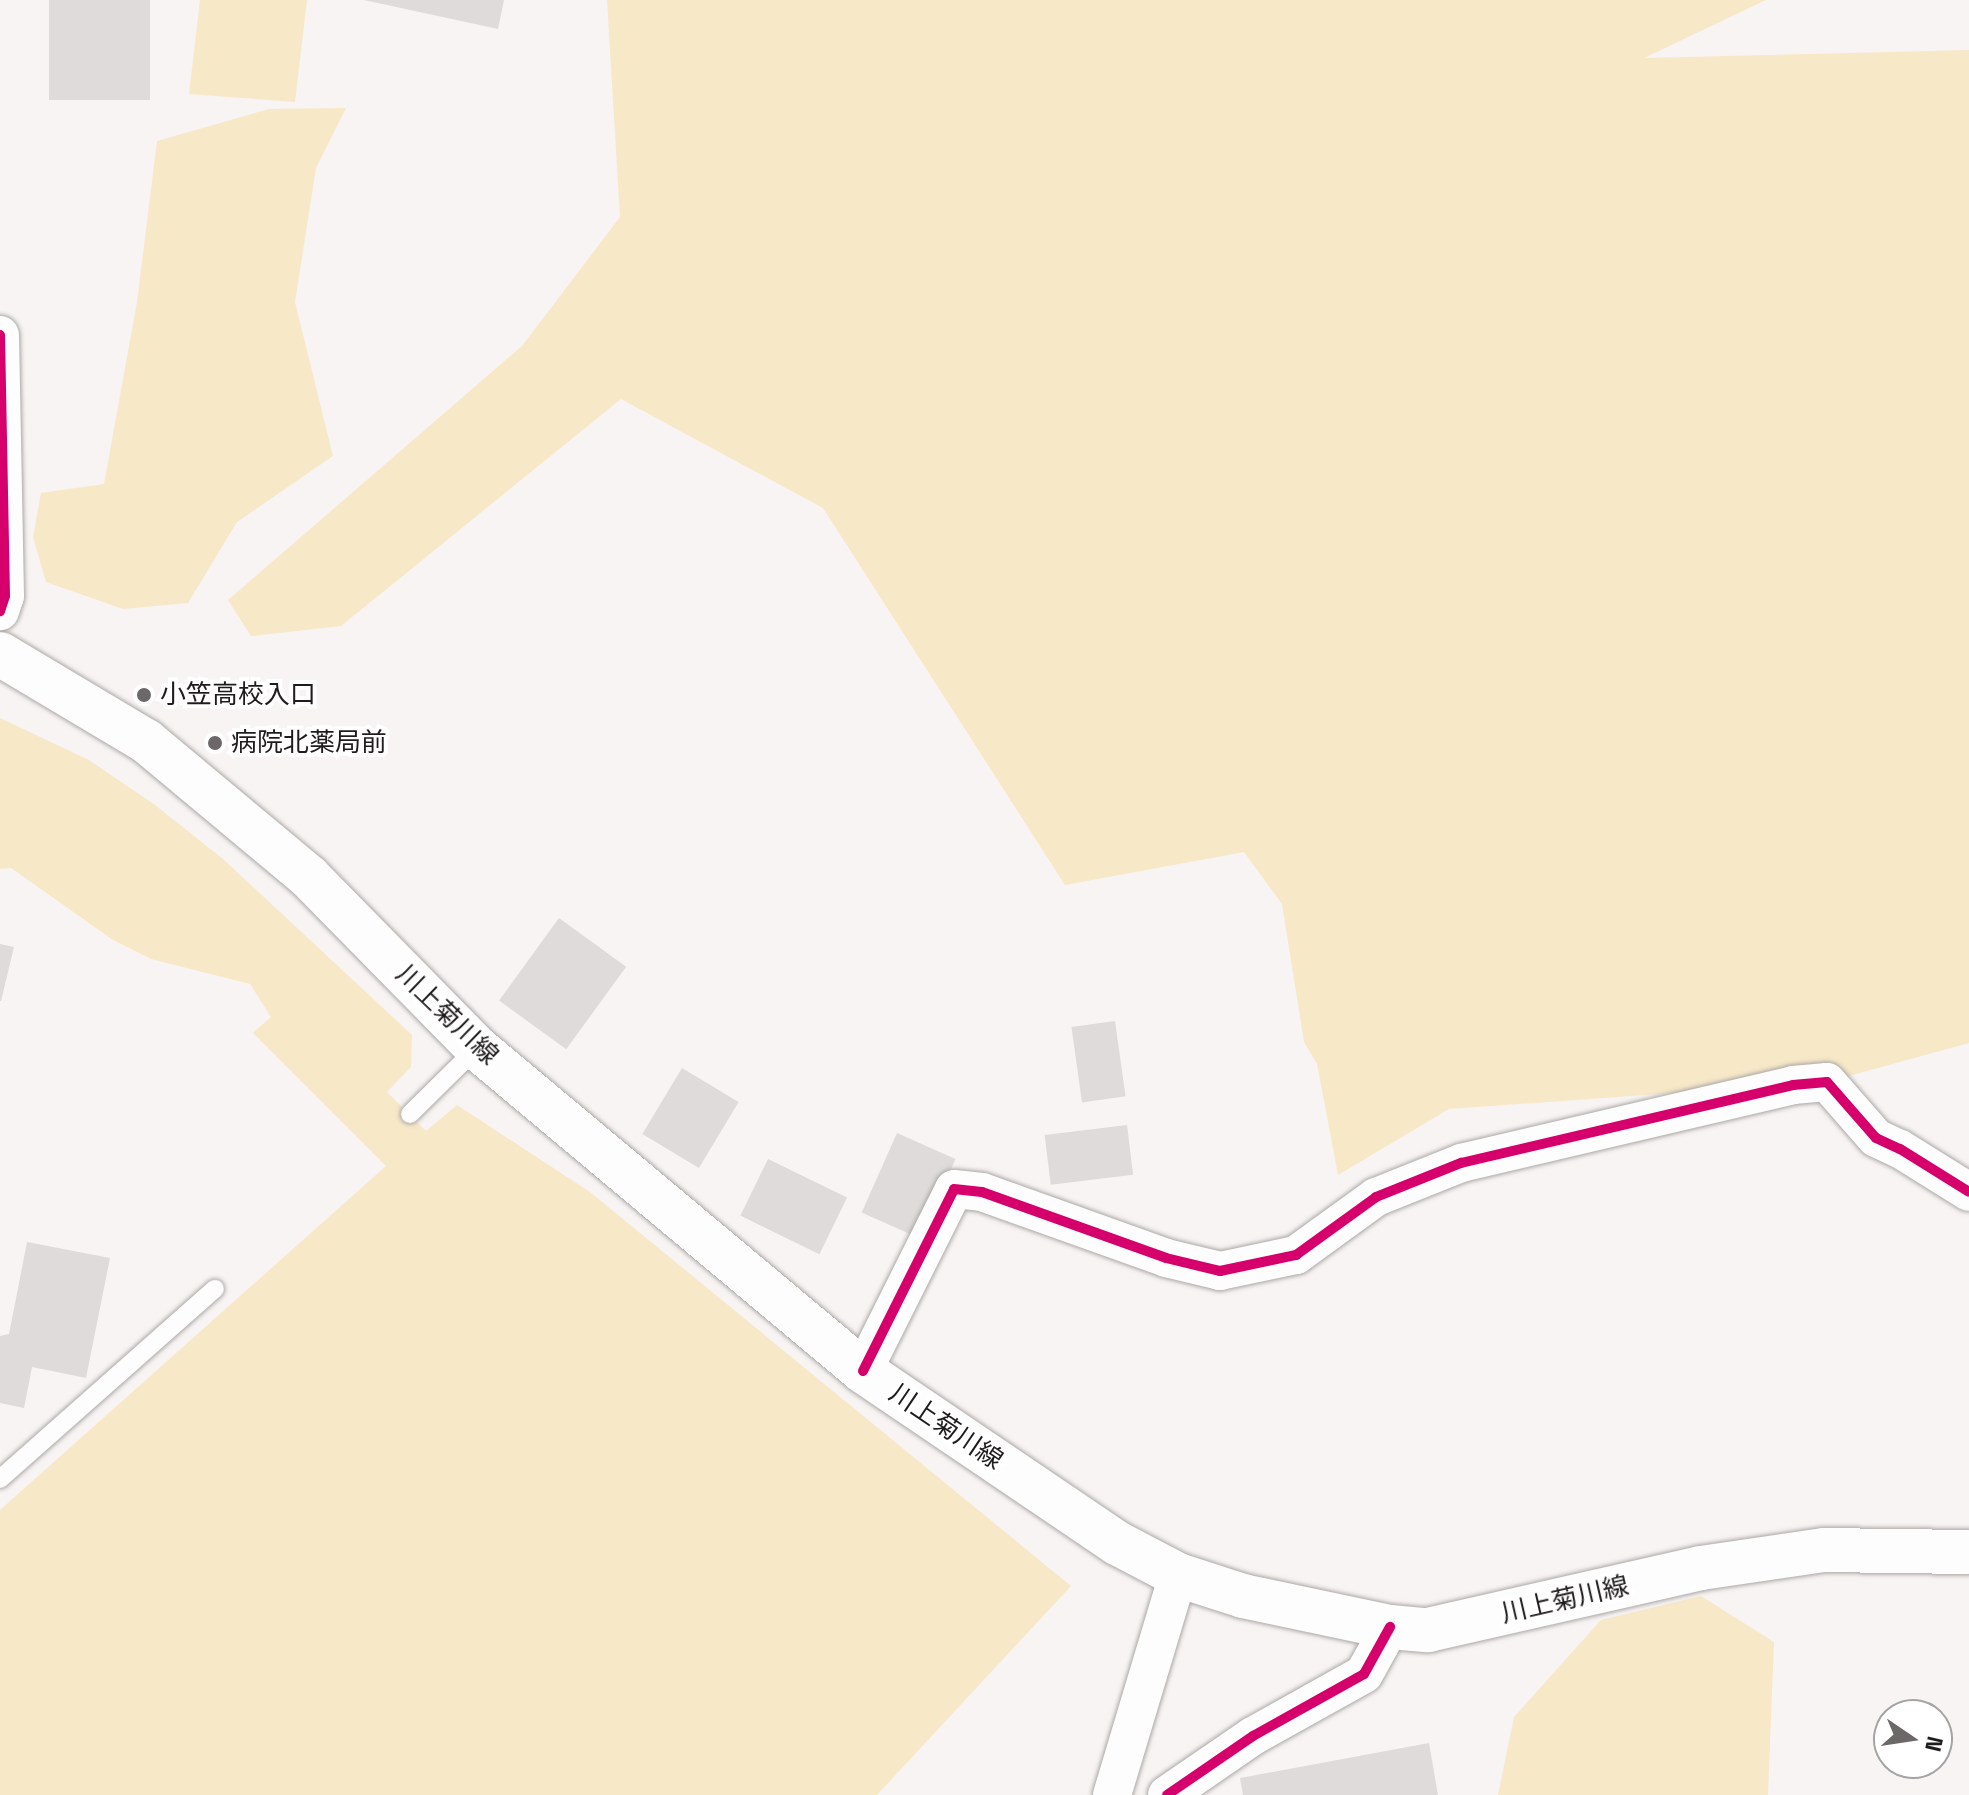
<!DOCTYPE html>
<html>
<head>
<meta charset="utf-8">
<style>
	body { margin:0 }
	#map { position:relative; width:1969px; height:1795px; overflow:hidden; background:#f8f4f3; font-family:"Space Grotesk","Noto Sans JP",sans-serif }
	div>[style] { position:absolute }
	.green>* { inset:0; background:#f7e8c8 }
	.building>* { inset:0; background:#dedbda; transform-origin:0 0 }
	.roads { filter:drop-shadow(0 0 2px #aca8a7) drop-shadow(0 0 2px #aca8a7) }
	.service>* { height:18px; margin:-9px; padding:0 9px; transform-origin:9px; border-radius:9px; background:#fefdfd }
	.minor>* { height:38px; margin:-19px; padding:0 19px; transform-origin:19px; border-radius:19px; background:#fefdfd }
	.secondary>* { height:44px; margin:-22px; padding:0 22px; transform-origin:22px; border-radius:22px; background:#fefdfd }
	.cycleway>* { height:10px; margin:-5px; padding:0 5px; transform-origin:5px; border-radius:5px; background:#d6006c }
	.dots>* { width:22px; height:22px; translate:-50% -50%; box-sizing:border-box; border:4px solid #fff; border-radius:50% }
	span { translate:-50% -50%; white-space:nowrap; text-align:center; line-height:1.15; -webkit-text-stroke:8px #fff; paint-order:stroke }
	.poi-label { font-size:26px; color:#1f1c1c }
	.left { translate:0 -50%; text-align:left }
	.street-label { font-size:26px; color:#1f1c1c }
	.north { position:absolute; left:1873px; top:1699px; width:80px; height:80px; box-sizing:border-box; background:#fff; border:2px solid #a5a4a4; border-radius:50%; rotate:103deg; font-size:22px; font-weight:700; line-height:32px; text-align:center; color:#1f1c1c }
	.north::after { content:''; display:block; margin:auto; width:28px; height:36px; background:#6b6867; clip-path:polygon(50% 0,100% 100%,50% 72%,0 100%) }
</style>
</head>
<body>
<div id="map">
	<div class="green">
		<i style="clip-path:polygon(200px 0,307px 0,295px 102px,189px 94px)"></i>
		<i style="clip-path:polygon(607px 0,1766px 0,1644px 58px,1969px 50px,1969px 1043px,1827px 1082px,1449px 1109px,1338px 1175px,1317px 1064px,1304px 1042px,1282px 904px,1244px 852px,1065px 885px,823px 508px,621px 399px,341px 626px,251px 636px,228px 600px,522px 346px,620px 217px)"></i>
		<i style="clip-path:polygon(346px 108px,316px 168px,295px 302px,333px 456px,237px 522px,188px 603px,123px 609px,46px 582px,33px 537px,41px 493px,104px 484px,137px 302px,157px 141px,269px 109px)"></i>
		<i style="clip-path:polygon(0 718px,89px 760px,155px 805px,223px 859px,412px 1035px,411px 1067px,387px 1092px,426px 1131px,457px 1105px,590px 1192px,1071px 1586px,877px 1795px,0 1795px,0 1510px,386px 1166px,253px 1033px,271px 1017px,250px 984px,151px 959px,113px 940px,11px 868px,0 869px)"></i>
		<i style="clip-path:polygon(1701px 1596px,1774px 1642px,1768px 1795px,1498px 1795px,1514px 1717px,1601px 1620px)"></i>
	</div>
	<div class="building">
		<i style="left:49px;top:0;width:101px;height:100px"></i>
		<i style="clip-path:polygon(364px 0,504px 0,498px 29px)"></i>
		<i style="left:559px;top:918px;width:83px;height:102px;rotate:36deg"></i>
		<i style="clip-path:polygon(0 944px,14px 947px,1px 1001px,0 1001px)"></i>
		<i style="left:1115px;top:1021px;width:76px;height:44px;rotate:82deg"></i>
		<i style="left:682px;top:1068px;width:66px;height:77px;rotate:31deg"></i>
		<i style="left:1127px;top:1125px;width:50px;height:83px;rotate:83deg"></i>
		<i style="left:897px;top:1133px;width:64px;height:87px;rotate:24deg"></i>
		<i style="left:768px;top:1159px;width:88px;height:63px;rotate:26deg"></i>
		<i style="clip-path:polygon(27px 1242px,110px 1258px,86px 1378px,32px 1367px,24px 1408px,0 1403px,0 1336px,9px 1334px)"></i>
		<i style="clip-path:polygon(1429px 1743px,1438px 1795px,1243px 1795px,1240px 1778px)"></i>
	</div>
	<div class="roads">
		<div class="service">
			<i style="left:410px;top:1114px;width:94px;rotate:-44.6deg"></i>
			<i style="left:0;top:1479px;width:287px;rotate:-41.5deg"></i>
		</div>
		<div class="minor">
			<i style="left:0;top:335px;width:261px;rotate:88.9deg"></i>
			<i style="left:5px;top:596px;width:16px;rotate:108deg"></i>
			<i style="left:863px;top:1371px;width:203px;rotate:-63.4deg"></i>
			<i style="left:954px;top:1189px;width:28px;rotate:6deg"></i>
			<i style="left:982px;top:1192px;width:195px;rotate:19.7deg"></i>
			<i style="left:1166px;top:1258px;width:56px;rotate:13.5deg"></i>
			<i style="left:1220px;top:1271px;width:78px;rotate:-11.9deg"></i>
			<i style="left:1296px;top:1255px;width:99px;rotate:-35.9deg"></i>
			<i style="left:1376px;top:1197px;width:92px;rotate:-21.8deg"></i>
			<i style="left:1461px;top:1163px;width:341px;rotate:-13.2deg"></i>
			<i style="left:1793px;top:1085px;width:34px;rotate:-5deg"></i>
			<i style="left:1827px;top:1082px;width:74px;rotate:48.8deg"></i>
			<i style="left:1876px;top:1138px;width:26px;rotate:25deg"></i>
			<i style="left:1900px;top:1149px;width:81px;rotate:31.9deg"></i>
			<i style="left:1112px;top:1795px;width:230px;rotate:-73.3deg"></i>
			<i style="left:1167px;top:1795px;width:104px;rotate:-34.5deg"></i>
			<i style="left:1253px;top:1736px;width:127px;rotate:-29.2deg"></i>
			<i style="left:1364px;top:1674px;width:54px;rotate:-61deg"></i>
		</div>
		<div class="secondary">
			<i style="left:0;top:654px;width:170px;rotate:30.8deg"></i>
			<i style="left:146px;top:741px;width:212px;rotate:39.8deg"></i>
			<i style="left:309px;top:877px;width:240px;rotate:45.5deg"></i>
			<i style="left:477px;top:1048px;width:503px;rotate:39.92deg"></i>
			<i style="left:863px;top:1371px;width:307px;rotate:34.1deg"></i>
			<i style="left:1117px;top:1543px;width:69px;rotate:27.7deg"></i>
			<i style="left:1178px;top:1575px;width:68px;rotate:17.9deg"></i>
			<i style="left:1243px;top:1596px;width:150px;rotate:11.9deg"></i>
			<i style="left:1390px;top:1627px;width:38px;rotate:5deg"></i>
			<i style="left:1428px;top:1630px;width:280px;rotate:-12.8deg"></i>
			<i style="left:1701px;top:1568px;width:124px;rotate:-8.3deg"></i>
			<i style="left:1824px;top:1550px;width:145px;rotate:0.8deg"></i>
		</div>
	</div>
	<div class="cycleway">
		<i style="left:0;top:335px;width:261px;rotate:88.9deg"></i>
		<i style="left:5px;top:596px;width:16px;rotate:108deg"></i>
		<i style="left:863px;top:1371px;width:203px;rotate:-63.4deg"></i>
		<i style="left:954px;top:1189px;width:28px;rotate:6deg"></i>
		<i style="left:982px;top:1192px;width:195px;rotate:19.7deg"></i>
		<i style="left:1166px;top:1258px;width:56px;rotate:13.5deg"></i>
		<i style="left:1220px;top:1271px;width:78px;rotate:-11.9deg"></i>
		<i style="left:1296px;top:1255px;width:99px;rotate:-35.9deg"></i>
		<i style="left:1376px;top:1197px;width:92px;rotate:-21.8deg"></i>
		<i style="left:1461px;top:1163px;width:341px;rotate:-13.2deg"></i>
		<i style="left:1793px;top:1085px;width:34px;rotate:-5deg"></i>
		<i style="left:1827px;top:1082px;width:74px;rotate:48.8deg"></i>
		<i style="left:1876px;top:1138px;width:26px;rotate:25deg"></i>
		<i style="left:1900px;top:1149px;width:81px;rotate:31.9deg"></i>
		<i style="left:1167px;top:1795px;width:104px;rotate:-34.5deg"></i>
		<i style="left:1253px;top:1736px;width:127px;rotate:-29.2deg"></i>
		<i style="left:1364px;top:1674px;width:54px;rotate:-61deg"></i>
	</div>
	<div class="dots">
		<i style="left:144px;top:695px;background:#6b6867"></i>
		<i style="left:215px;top:743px;background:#6b6867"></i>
	</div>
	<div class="poi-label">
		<span class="left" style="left:160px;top:695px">小笠高校入口</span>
		<span class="left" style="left:231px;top:743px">病院北薬局前</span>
	</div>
	<div class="street-label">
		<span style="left:447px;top:1015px;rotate:44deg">川上菊川線</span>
		<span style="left:946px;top:1427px;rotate:34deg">川上菊川線</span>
		<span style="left:1565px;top:1600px;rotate:-13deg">川上菊川線</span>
	</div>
	<div class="north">N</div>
</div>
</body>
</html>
